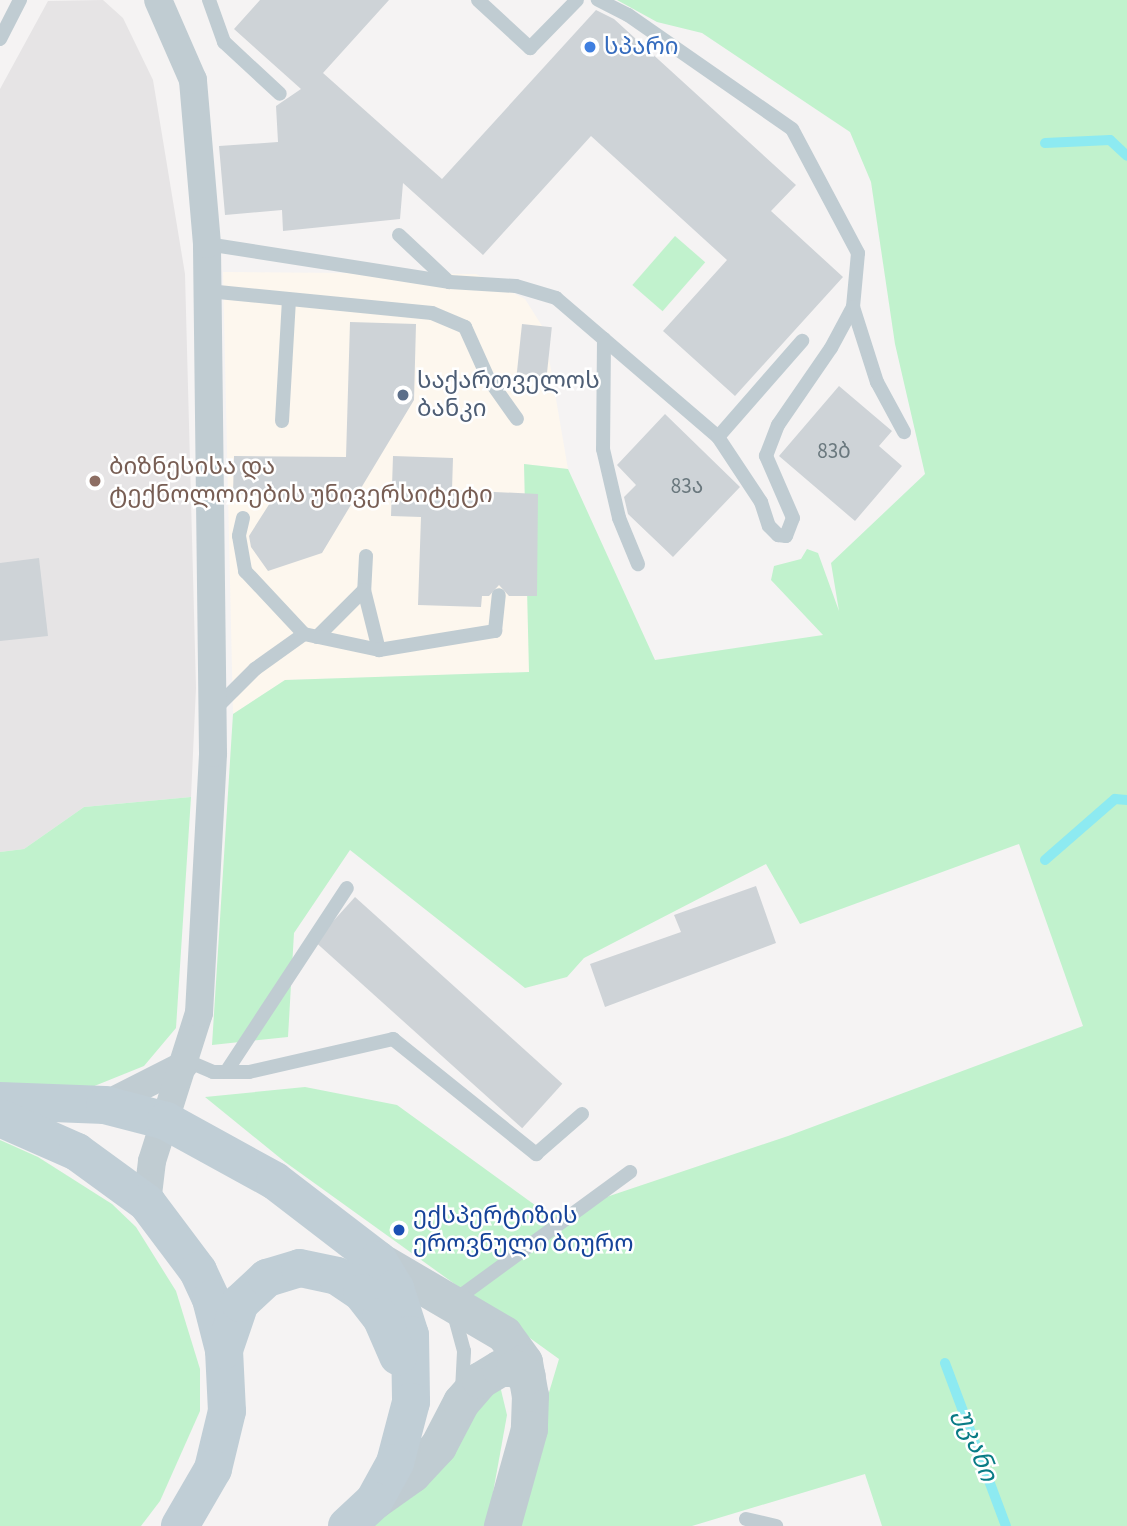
<!DOCTYPE html>
<html>
<head>
<meta charset="utf-8">
<style>
	body { margin:0 }
	#map { position:relative; width:1127px; height:1526px; overflow:hidden; background:#f5f3f3; font-family:"Source Sans 3","Noto Sans Georgian",sans-serif }
	div>[style] { position:absolute }
	.commercial>* { inset:0; background:#fdf7ee }
	.education>* { inset:0; background:#e6e4e5 }
	.green>* { inset:0; background:#c1f2cd; transform-origin:0 0 }
	.stream>* { height:10px; margin:-5px; padding:0 5px; transform-origin:5px; border-radius:5px; background:#8deaf1 }
	.building>* { inset:0; background:#ced3d7; transform-origin:0 0 }
	.service>* { height:14px; margin:-7px; padding:0 7px; transform-origin:7px; border-radius:7px; background:#c0ccd2 }
	.minor>* { height:28px; margin:-14px; padding:0 14px; transform-origin:14px; border-radius:14px; background:#c0ccd2 }
	.tertiary>* { height:37px; margin:-18.5px; padding:0 18.5px; transform-origin:18.5px; border-radius:18.5px; background:#c0ccd2 }
	.secondary>* { height:38px; margin:-19px; padding:0 19px; transform-origin:19px; border-radius:19px; background:#c0ced6 }
	.dots>* { width:19px; height:19px; translate:-50% -50%; box-sizing:border-box; border:4px solid #fff; border-radius:50% }
	span { translate:-50% -50%; white-space:nowrap; text-align:center; line-height:1.15; -webkit-text-stroke:5px #fff; paint-order:stroke }
	.number-label { font-size:21px; color:#6a787e }
	.number-label span { -webkit-text-stroke-width:0 }
	.shop-label { font-size:24px; color:#366cbe }
	.left { translate:0 -50%; text-align:left }
	.service-label { font-size:24px; color:#4e5e75 }
	.education-label { font-size:24px; color:#785e54 }
	.transit-label { font-size:24px; color:#164399 }
	.water-label { font-size:26px; color:#097c86; font-style:italic }
</style>
</head>
<body>
<div id="map">
	<div class="commercial">
		<i style="clip-path:polygon(223px 272px,476px 274px,525px 299px,544px 329px,568px 469px,524px 464px,530px 672px,285px 680px,233px 714px)"></i>
	</div>
	<div class="education">
		<i style="clip-path:polygon(103px 0,123px 18px,153px 80px,185px 274px,196px 688px,191px 797px,84px 807px,24px 849px,0 852px,0 89px,48px 1px)"></i>
	</div>
	<div class="green">
		<i style="clip-path:polygon(617px 0,1127px 0,1127px 1526px,882px 1526px,865px 1474px,692px 1526px,509px 1526px,559px 1359px,285px 1162px,205px 1097px,305px 1087px,397px 1105px,550px 1216px,788px 1136px,1083px 1026px,1019px 844px,800px 924px,766px 864px,584px 958px,567px 977px,525px 988px,350px 850px,294px 933px,288px 1037px,212px 1045px,233px 714px,285px 680px,529px 672px,524px 464px,568px 469px,655px 660px,823px 635px,771px 580px,774px 566px,801px 559px,807px 549px,818px 553px,839px 611px,831px 563px,925px 474px,895px 344px,871px 182px,850px 132px,702px 33px,657px 22px)"></i>
		<i style="left:675px;top:236px;width:40px;height:65px;rotate:41deg"></i>
		<i style="clip-path:polygon(191px 797px,176px 1028px,144px 1066px,77px 1093px,0 1084px,0 852px,24px 849px,84px 807px)"></i>
		<i style="clip-path:polygon(0 1140px,38px 1157px,112px 1204px,136px 1227px,176px 1291px,200px 1369px,200px 1411px,160px 1501px,141px 1526px,0 1526px)"></i>
		<i style="clip-path:polygon(489px 1371px,501px 1390px,507px 1415px,487px 1526px,364px 1526px)"></i>
	</div>
	<div class="stream">
		<i style="left:1045px;top:143px;width:65px;rotate:-2.6deg"></i>
		<i style="left:1110px;top:140px;width:23px;rotate:43deg"></i>
		<i style="left:1045px;top:860px;width:93px;rotate:-41.1deg"></i>
		<i style="left:1115px;top:799px;width:12px;rotate:5deg"></i>
		<i style="left:945px;top:1363px;width:174px;rotate:69.5deg"></i>
	</div>
	<div class="building">
		<i style="clip-path:polygon(260px 0,389px 0,323px 73px,442px 179px,596px 10px,614px 19px,796px 185px,771px 211px,843px 277px,735px 396px,663px 331px,727px 260px,591px 136px,483px 255px,403px 183px,400px 219px,283px 231px,282px 210px,225px 215px,219px 146px,278px 142px,276px 106px,301px 89px,234px 29px)"></i>
		<i style="clip-path:polygon(350px 322px,416px 324px,414px 400px,322px 553px,268px 571px,251px 547px,249px 536px,275px 495px,233px 494px,234px 456px,346px 457px)"></i>
		<i style="left:522px;top:324px;width:30px;height:50px;rotate:6deg"></i>
		<i style="clip-path:polygon(839px 386px,892px 431px,879px 446px,902px 466px,855px 521px,779px 456px)"></i>
		<i style="clip-path:polygon(665px 414px,740px 487px,673px 557px,628px 514px,624px 497px,636px 485px,617px 465px)"></i>
		<i style="clip-path:polygon(393px 456px,453px 458px,452px 490px,538px 494px,537px 596px,509px 596px,499px 585px,489px 596px,482px 596px,481px 607px,418px 605px,421px 517px,391px 516px)"></i>
		<i style="clip-path:polygon(39px 558px,48px 636px,0 641px,0 563px)"></i>
		<i style="clip-path:polygon(756px 886px,776px 943px,605px 1007px,590px 964px,681px 932px,674px 915px)"></i>
		<i style="left:355px;top:897px;width:279px;height:60px;rotate:42deg"></i>
	</div>
	<div class="service">
		<i style="left:209px;top:0;width:45px;rotate:70.3deg"></i>
		<i style="left:224px;top:42px;width:76px;rotate:42.9deg"></i>
		<i style="left:478px;top:0;width:71px;rotate:42.7deg"></i>
		<i style="left:530px;top:48px;width:67px;rotate:-45.6deg"></i>
		<i style="left:0;top:39px;width:44px;rotate:-62.9deg"></i>
		<i style="left:399px;top:235px;width:69px;rotate:43.2deg"></i>
		<i style="left:207px;top:244px;width:246px;rotate:8.9deg"></i>
		<i style="left:450px;top:282px;width:66px;rotate:3.5deg"></i>
		<i style="left:516px;top:286px;width:42px;rotate:16.7deg"></i>
		<i style="left:556px;top:298px;width:213px;rotate:40.6deg"></i>
		<i style="left:718px;top:437px;width:78px;rotate:56.5deg"></i>
		<i style="left:761px;top:502px;width:25px;rotate:72deg"></i>
		<i style="left:769px;top:526px;width:13px;rotate:45deg"></i>
		<i style="left:778px;top:535px;width:8px;rotate:7deg"></i>
		<i style="left:786px;top:536px;width:19px;rotate:-69deg"></i>
		<i style="left:793px;top:518px;width:68px;rotate:-113.5deg"></i>
		<i style="left:766px;top:456px;width:33px;rotate:-69deg"></i>
		<i style="left:778px;top:425px;width:93px;rotate:-55.5deg"></i>
		<i style="left:831px;top:348px;width:47px;rotate:-61.8deg"></i>
		<i style="left:853px;top:307px;width:54px;rotate:-84.7deg"></i>
		<i style="left:858px;top:253px;width:140px;rotate:-118deg"></i>
		<i style="left:792px;top:129px;width:200px;rotate:-145.2deg"></i>
		<i style="left:628px;top:15px;width:34px;rotate:-153deg"></i>
		<i style="left:208px;top:291px;width:225px;rotate:5.6deg"></i>
		<i style="left:432px;top:313px;width:36px;rotate:23deg"></i>
		<i style="left:465px;top:327px;width:56px;rotate:65.7deg"></i>
		<i style="left:488px;top:378px;width:50px;rotate:54.7deg"></i>
		<i style="left:853px;top:307px;width:79px;rotate:72.3deg"></i>
		<i style="left:877px;top:382px;width:57px;rotate:61.6deg"></i>
		<i style="left:604px;top:339px;width:110px;rotate:90.5deg"></i>
		<i style="left:603px;top:449px;width:71px;rotate:76.9deg"></i>
		<i style="left:619px;top:518px;width:50px;rotate:67.6deg"></i>
		<i style="left:282px;top:421px;width:121px;rotate:-86.7deg"></i>
		<i style="left:718px;top:437px;width:128px;rotate:-48.8deg"></i>
		<i style="left:243px;top:518px;width:18px;rotate:103deg"></i>
		<i style="left:239px;top:536px;width:36px;rotate:80deg"></i>
		<i style="left:245px;top:571px;width:86px;rotate:46.9deg"></i>
		<i style="left:366px;top:556px;width:34px;rotate:93deg"></i>
		<i style="left:364px;top:590px;width:62px;rotate:76deg"></i>
		<i style="left:317px;top:637px;width:66px;rotate:-45deg"></i>
		<i style="left:214px;top:710px;width:58px;rotate:-45deg"></i>
		<i style="left:255px;top:669px;width:60px;rotate:-35.5deg"></i>
		<i style="left:304px;top:634px;width:77px;rotate:12deg"></i>
		<i style="left:379px;top:650px;width:118px;rotate:-9.3deg"></i>
		<i style="left:495px;top:631px;width:36px;rotate:-84deg"></i>
		<i style="left:185px;top:1060px;width:30px;rotate:23deg"></i>
		<i style="left:213px;top:1072px;width:36px"></i>
		<i style="left:249px;top:1072px;width:148px;rotate:-12.9deg"></i>
		<i style="left:393px;top:1039px;width:184px;rotate:38.8deg"></i>
		<i style="left:536px;top:1154px;width:61px;rotate:-41deg"></i>
		<i style="left:226px;top:1072px;width:220px;rotate:-56.7deg"></i>
		<i style="left:462px;top:1390px;width:39px;rotate:-87deg"></i>
		<i style="left:464px;top:1351px;width:50px;rotate:-105.2deg"></i>
		<i style="left:451px;top:1303px;width:222px;rotate:-36.2deg"></i>
		<i style="left:746px;top:1519px;width:31px;rotate:13deg"></i>
	</div>
	<div class="minor">
		<i style="left:105px;top:1105px;width:89px;rotate:-26.9deg"></i>
		<i style="left:147px;top:1203px;width:42px;rotate:-83.2deg"></i>
		<i style="left:152px;top:1161px;width:155px;rotate:-72.4deg"></i>
		<i style="left:199px;top:1013px;width:260px;rotate:-86.9deg"></i>
		<i style="left:213px;top:753px;width:509px;rotate:-90.68deg"></i>
		<i style="left:207px;top:244px;width:165px;rotate:-94.9deg"></i>
		<i style="left:193px;top:80px;width:87px;rotate:-113.6deg"></i>
	</div>
	<div class="tertiary">
		<i style="left:378px;top:1260px;width:146px;rotate:30.4deg"></i>
		<i style="left:504px;top:1334px;width:34px;rotate:54deg"></i>
		<i style="left:524px;top:1362px;width:34px;rotate:80deg"></i>
		<i style="left:530px;top:1395px;width:34px;rotate:92deg"></i>
		<i style="left:529px;top:1429px;width:101px;rotate:105.6deg"></i>
		<i style="left:374px;top:1501px;width:47px;rotate:-35.4deg"></i>
		<i style="left:412px;top:1474px;width:38px;rotate:-47deg"></i>
		<i style="left:438px;top:1446px;width:50px;rotate:-62.4deg"></i>
		<i style="left:461px;top:1402px;width:29px;rotate:-49deg"></i>
		<i style="left:480px;top:1380px;width:23px;rotate:-31deg"></i>
		<i style="left:500px;top:1368px;width:14px"></i>
		<i style="left:514px;top:1368px;width:15px;rotate:32deg"></i>
	</div>
	<div class="secondary">
		<i style="left:0;top:1101px;width:105px;rotate:2.2deg"></i>
		<i style="left:105px;top:1105px;width:63px;rotate:14.7deg"></i>
		<i style="left:166px;top:1121px;width:124px;rotate:28.8deg"></i>
		<i style="left:275px;top:1181px;width:130px;rotate:37.5deg"></i>
		<i style="left:378px;top:1260px;width:33px;rotate:59deg"></i>
		<i style="left:395px;top:1288px;width:49px;rotate:72.3deg"></i>
		<i style="left:410px;top:1335px;width:67px;rotate:89.1deg"></i>
		<i style="left:411px;top:1402px;width:63px;rotate:104.7deg"></i>
		<i style="left:395px;top:1463px;width:43px;rotate:118.9deg"></i>
		<i style="left:374px;top:1501px;width:37px;rotate:137deg"></i>
		<i style="left:0;top:1118px;width:84px;rotate:23.8deg"></i>
		<i style="left:77px;top:1152px;width:87px;rotate:36.1deg"></i>
		<i style="left:147px;top:1203px;width:85px;rotate:53.1deg"></i>
		<i style="left:198px;top:1271px;width:31px;rotate:65deg"></i>
		<i style="left:211px;top:1299px;width:53px;rotate:75.7deg"></i>
		<i style="left:224px;top:1350px;width:61px;rotate:87.2deg"></i>
		<i style="left:227px;top:1411px;width:60px;rotate:103.6deg"></i>
		<i style="left:213px;top:1469px;width:66px;rotate:120.1deg"></i>
		<i style="left:224px;top:1350px;width:50px;rotate:-71.2deg"></i>
		<i style="left:240px;top:1303px;width:37px;rotate:-43deg"></i>
		<i style="left:267px;top:1278px;width:34px;rotate:-17deg"></i>
		<i style="left:300px;top:1268px;width:38px;rotate:12deg"></i>
		<i style="left:337px;top:1276px;width:30px;rotate:34deg"></i>
		<i style="left:362px;top:1293px;width:31px;rotate:52deg"></i>
		<i style="left:381px;top:1317px;width:43px;rotate:66.4deg"></i>
	</div>
	<div class="dots">
		<i style="left:590px;top:47px;background:#3f7fe0"></i>
		<i style="left:403px;top:395px;background:#5c6f8a"></i>
		<i style="left:95px;top:481px;background:#8d6e63"></i>
		<i style="left:399px;top:1230px;background:#1a4fb4"></i>
	</div>
	<div class="number-label">
		<span style="left:834px;top:451px">83ბ</span>
		<span style="left:687px;top:486px">83ა</span>
	</div>
	<div class="shop-label">
		<span class="left" style="left:604px;top:47px">სპარი</span>
	</div>
	<div class="service-label">
		<span class="left" style="left:417px;top:395px">საქართველოს<br>ბანკი</span>
	</div>
	<div class="education-label">
		<span class="left" style="left:109px;top:481px">ბიზნესისა და<br>ტექნოლოიების უნივერსიტეტი</span>
	</div>
	<div class="transit-label">
		<span class="left" style="left:413px;top:1230px">ექსპერტიზის<br>ეროვნული ბიურო</span>
	</div>
	<div class="water-label">
		<span style="left:976px;top:1445px;rotate:69deg">უკანი</span>
	</div>
</div>
</body>
</html>
